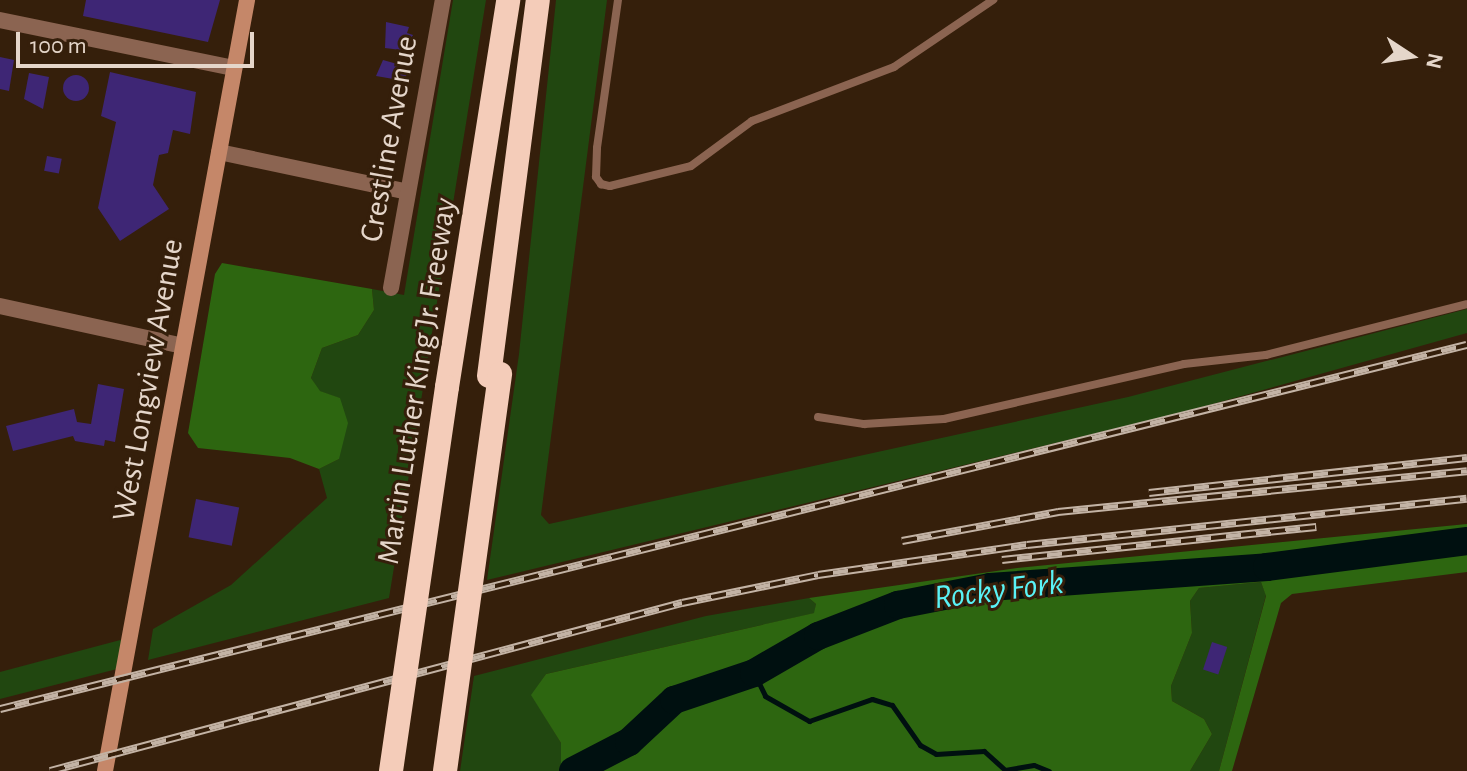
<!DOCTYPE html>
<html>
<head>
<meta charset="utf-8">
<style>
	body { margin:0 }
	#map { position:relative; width:1467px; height:771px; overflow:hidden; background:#351f0b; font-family:"Alegreya Sans",sans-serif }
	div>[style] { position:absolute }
	.green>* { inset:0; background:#214710 }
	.forest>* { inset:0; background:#2d6610 }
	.stream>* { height:5px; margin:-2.5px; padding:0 2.5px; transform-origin:2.5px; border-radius:2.5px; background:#001010 }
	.river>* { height:28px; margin:-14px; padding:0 14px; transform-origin:14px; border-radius:14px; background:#001010 }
	.building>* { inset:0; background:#3e2675; transform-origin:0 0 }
	.round { border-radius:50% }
	.lane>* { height:8px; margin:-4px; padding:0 4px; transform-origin:4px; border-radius:4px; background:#8b6451 }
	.street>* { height:16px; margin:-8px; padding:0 8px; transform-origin:8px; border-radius:8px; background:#8b6451 }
	.secondary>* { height:16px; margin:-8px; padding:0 8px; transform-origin:8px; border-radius:8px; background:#c58769 }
	.highway>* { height:24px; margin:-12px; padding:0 12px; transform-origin:12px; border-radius:12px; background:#f4ccb9 }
	.rail>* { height:8px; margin-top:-4px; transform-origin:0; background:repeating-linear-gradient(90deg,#351f0b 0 15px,#c3b3a5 0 30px); box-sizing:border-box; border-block:2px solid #c3b3a5 }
	.highway-bridge>* { height:24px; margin:-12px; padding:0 12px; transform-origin:12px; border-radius:12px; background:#f4ccb9 }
	span { translate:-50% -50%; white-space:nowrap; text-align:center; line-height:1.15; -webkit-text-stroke:6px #351f0b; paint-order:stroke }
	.street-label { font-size:32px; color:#e5d6ca }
	.water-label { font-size:34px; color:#59f3f6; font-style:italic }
	.north { position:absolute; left:1371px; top:16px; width:80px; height:80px; -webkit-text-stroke:6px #351f0b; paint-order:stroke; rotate:102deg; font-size:22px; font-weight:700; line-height:32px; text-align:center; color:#e5d6ca }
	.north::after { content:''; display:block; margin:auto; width:28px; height:36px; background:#e5d6ca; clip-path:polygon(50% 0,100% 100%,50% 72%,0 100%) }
	.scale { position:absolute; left:16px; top:32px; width:238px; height:36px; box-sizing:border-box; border:4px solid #e5d6ca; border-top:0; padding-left:10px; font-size:24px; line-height:28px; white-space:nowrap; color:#e5d6ca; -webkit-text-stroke:6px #351f0b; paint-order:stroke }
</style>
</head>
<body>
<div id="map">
	<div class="green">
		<i style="clip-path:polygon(453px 0,486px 0,389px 598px,148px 660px,153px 629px,231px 585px,327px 498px,319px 469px,339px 459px,339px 398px,319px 391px,311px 378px,322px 348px,358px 335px,374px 310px,372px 289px,404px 295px)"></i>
		<i style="clip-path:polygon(556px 0,607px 0,541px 515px,549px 524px,1128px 397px,1467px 309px,1467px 333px,1184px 412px,487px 580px,519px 354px)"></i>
		<i style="clip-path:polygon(1261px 582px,1266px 595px,1219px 771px,1190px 771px,1212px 734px,1204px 719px,1172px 701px,1171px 686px,1192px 633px,1190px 601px,1199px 588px)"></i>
		<i style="clip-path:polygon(809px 598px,816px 604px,815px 613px,546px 674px,532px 695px,561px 743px,561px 771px,460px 771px,474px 676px,706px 616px)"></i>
		<i style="clip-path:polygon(124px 639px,121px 668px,0 699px,0 672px)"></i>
	</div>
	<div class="forest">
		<i style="clip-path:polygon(222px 263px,372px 289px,374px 310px,358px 335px,322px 348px,311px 378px,320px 391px,340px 398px,348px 423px,339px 459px,319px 469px,290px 458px,198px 448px,188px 433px,215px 274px)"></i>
		<i style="clip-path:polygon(1467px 524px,1467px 572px,1292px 594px,1281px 603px,1232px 771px,1219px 771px,1266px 596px,1261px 582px,1199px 588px,1190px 601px,1192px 633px,1171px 686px,1172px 701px,1204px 719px,1212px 734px,1190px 771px,561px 771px,561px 743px,531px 695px,546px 674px,814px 613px,816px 604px,809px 598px,1017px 568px)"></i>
	</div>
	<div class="stream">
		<i style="left:754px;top:673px;width:25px;rotate:64deg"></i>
		<i style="left:765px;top:696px;width:51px;rotate:29.6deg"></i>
		<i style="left:809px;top:721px;width:67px;rotate:-19.2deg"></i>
		<i style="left:872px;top:699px;width:21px;rotate:17deg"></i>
		<i style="left:892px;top:705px;width:49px;rotate:55deg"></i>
		<i style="left:920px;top:745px;width:18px;rotate:29deg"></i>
		<i style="left:936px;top:754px;width:48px;rotate:-3.6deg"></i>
		<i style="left:984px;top:751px;width:28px;rotate:42deg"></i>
		<i style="left:1005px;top:770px;width:29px;rotate:-10deg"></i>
		<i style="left:1034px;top:765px;width:16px;rotate:22deg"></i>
	</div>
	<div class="river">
		<i style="left:573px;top:771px;width:63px;rotate:-27.4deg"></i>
		<i style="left:629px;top:742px;width:62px;rotate:-43deg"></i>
		<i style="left:674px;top:700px;width:84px;rotate:-18.6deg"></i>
		<i style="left:754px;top:673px;width:74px;rotate:-30deg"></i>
		<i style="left:818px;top:636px;width:86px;rotate:-21.2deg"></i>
		<i style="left:898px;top:605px;width:94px;rotate:-11.1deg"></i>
		<i style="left:990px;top:587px;width:278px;rotate:-4.1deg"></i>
		<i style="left:1267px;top:567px;width:202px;rotate:-7.4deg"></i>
	</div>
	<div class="building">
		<i style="clip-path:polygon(86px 0,220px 0,208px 42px,83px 16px)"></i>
		<i style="clip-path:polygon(386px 22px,409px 27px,407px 33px,413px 35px,409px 51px,385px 48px)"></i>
		<i style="clip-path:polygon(0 57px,14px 60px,9px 91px,0 89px)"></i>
		<i style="clip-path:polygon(383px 60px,408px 67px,405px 81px,376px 76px)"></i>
		<i style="clip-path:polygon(110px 72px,196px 92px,190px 134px,173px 130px,168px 153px,159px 155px,153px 185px,169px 209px,120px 241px,98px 208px,116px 122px,101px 116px)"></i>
		<i style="clip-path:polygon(29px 73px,49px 77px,43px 109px,24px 99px)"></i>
		<i class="round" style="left:63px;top:75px;width:26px;height:26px"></i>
		<i style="left:47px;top:156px;width:15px;height:15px;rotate:11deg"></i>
		<i style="clip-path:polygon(98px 384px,124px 389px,115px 442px,105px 440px,104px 446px,75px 441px,73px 436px,13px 451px,6px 426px,74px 409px,77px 422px,91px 424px)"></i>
		<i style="left:196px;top:499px;width:44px;height:39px;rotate:11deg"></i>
		<i style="left:1212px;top:642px;width:16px;height:29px;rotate:18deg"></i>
	</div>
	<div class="lane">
		<i style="left:618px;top:0;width:149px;rotate:98.1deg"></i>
		<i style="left:597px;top:148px;width:29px;rotate:92deg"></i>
		<i style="left:596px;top:177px;width:9px;rotate:54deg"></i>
		<i style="left:601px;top:184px;width:9px;rotate:13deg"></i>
		<i style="left:610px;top:186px;width:83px;rotate:-13.9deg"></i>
		<i style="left:691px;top:166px;width:76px;rotate:-36.4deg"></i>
		<i style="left:752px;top:121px;width:152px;rotate:-20.8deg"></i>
		<i style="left:894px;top:67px;width:120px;rotate:-34.1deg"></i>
		<i style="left:818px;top:417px;width:47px;rotate:8.7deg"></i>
		<i style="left:864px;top:424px;width:80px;rotate:-3.6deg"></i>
		<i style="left:944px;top:419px;width:246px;rotate:-12.9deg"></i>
		<i style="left:1184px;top:364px;width:82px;rotate:-6.3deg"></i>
		<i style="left:1266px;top:355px;width:207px;rotate:-14.2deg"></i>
	</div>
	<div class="street">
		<i style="left:0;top:20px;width:239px;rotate:11.6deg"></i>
		<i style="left:219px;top:152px;width:193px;rotate:11.9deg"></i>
		<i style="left:391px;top:288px;width:293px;rotate:-79.8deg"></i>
		<i style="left:0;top:306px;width:187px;rotate:12.3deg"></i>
	</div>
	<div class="secondary">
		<i style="left:105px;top:771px;width:784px;rotate:-79.56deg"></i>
	</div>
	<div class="highway">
		<i style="left:489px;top:376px;width:379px;rotate:-82.6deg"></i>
		<i style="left:447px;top:387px;width:392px;rotate:-81deg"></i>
	</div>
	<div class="rail">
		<i style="left:1149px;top:493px;width:320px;rotate:-6.3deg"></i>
		<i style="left:902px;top:541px;width:159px;rotate:-10.5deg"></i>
		<i style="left:1058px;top:512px;width:411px;rotate:-5.7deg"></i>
		<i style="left:1002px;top:560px;width:316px;rotate:-6deg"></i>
		<i style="left:0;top:709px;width:1511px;rotate:-13.94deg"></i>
		<i style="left:50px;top:771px;width:654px;rotate:-14.89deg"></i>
		<i style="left:682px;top:603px;width:139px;rotate:-11.6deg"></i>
		<i style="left:818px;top:575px;width:211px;rotate:-8.2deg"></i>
		<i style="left:1027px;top:545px;width:442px;rotate:-6deg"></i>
	</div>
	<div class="highway-bridge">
		<i style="left:391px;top:771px;width:388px;rotate:-81.7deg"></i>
		<i style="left:445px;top:771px;width:401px;rotate:-82.1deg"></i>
	</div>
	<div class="street-label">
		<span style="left:389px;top:139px;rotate:-80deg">Crestline Avenue</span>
		<span style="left:148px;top:380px;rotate:-80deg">West Longview Avenue</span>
		<span style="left:417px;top:381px;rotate:-81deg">Martin Luther King Jr. Freeway</span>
	</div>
	<div class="water-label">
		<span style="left:999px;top:591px;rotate:-7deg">Rocky Fork</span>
	</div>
	<div class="north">N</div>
	<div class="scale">100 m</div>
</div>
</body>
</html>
